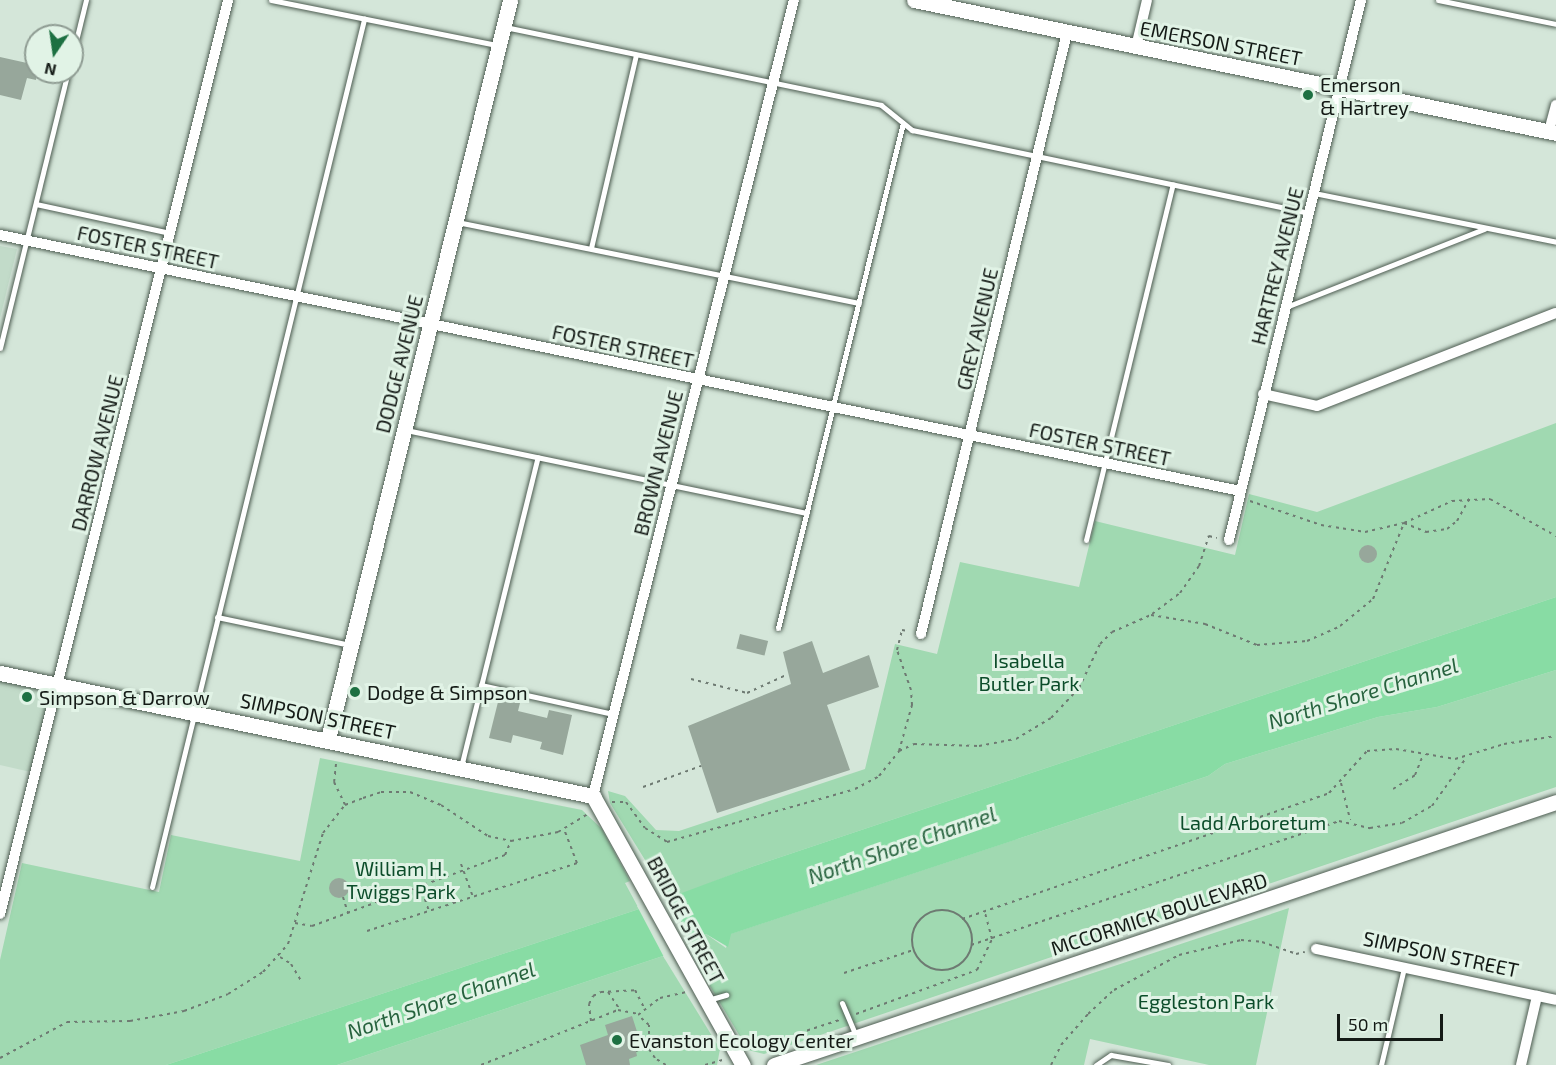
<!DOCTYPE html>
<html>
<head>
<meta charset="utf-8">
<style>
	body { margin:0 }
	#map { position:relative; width:1556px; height:1065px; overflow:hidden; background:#d4e6d9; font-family:"Exo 2",sans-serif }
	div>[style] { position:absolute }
	.built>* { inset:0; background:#c2dbc9 }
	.green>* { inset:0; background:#a0d9b1 }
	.water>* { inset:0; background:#88dca4 }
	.pier>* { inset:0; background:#d4e6d9 }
	.building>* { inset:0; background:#97a79b; transform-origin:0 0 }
	.round { border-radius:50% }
	.path>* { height:2px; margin-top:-1px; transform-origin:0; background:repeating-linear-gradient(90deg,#6e7a72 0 3px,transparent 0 7.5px) }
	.path>.ring { margin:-1px; padding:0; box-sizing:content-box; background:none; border:2px solid #6e7a72; border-radius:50% }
	.roads { filter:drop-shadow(0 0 2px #4e5d52) drop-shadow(0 0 2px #4e5d52) }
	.lane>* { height:5px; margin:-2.5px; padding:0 2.5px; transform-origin:2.5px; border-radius:2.5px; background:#fff }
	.street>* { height:10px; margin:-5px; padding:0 5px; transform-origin:5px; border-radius:5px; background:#fff }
	.secondary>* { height:15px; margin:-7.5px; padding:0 7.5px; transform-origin:7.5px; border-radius:7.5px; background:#fff }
	.dots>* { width:16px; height:16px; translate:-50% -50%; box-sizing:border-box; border:3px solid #e1f3e6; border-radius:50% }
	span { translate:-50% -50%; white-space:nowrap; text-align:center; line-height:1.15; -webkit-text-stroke:6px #e1f3e6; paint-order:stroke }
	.street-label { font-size:20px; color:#141a16 }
	.poi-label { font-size:20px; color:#141a16 }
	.left { translate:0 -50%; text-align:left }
	.park-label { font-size:20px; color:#0c4d2a }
	.water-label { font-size:21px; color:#27633e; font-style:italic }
	.north { position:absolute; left:24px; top:24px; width:60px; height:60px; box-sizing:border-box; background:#e1f3e6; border:2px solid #8f9c93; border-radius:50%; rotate:193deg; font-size:16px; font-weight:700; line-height:24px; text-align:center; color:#141a16 }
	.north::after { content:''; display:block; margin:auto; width:21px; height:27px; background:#1d7042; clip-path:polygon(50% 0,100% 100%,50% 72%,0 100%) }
	.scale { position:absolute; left:1337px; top:1014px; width:106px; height:27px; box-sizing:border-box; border:3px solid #141a16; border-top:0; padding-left:8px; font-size:18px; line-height:21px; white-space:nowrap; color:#141a16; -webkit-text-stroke:4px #e1f3e6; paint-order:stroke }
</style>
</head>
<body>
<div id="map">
	<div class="built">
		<i style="clip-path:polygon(0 246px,17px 249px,0 318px)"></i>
		<i style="clip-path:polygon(0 673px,57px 685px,35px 773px,0 765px)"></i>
	</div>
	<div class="green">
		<i style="clip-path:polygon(1556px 423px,1556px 597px,754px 866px,669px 899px,610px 803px,608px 791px,625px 796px,656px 830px,679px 831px,865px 769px,895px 644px,937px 654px,960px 562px,1079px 587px,1095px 521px,1235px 555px,1249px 494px,1317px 512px)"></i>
		<i style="clip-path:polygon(1556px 670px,1556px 787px,764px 1054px,748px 1050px,701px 971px,706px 969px,691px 940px,706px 934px,726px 948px,730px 934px,1208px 776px,1225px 764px,1378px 717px,1437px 707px)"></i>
		<i style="clip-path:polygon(320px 758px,582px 810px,602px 829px,630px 881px,625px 883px,639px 909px,166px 1065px,0 1065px,0 960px,22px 863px,159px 892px,171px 835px,300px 861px)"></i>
		<i style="clip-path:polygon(1289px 908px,1256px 1065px,1209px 1065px,1090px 1039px,1084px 1065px,816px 1065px)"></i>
		<i style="clip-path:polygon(663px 956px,720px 1049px,717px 1065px,337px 1065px)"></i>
	</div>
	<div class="water">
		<i style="clip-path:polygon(1556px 597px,1556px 670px,1437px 707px,1378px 717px,1225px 764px,1208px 776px,731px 934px,728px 947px,706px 934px,663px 956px,337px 1065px,166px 1065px,639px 909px,754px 866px)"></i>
	</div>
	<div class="pier">
		<i style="clip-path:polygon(668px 896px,692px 942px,665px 959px,637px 906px)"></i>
	</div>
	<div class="building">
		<i style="clip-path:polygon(0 57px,36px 65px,36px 80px,27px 78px,21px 100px,0 95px)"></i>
		<i class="round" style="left:1359px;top:545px;width:18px;height:18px"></i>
		<i style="left:740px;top:634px;width:29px;height:15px;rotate:14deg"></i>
		<i style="clip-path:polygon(812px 641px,823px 673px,869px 655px,879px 687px,827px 705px,850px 770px,717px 813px,688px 726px,791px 684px,783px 652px)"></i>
		<i style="clip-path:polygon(499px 698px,520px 703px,518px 711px,547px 718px,549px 710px,572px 715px,563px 755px,540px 749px,542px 742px,513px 735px,511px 743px,489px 738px)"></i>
		<i class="round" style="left:329px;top:878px;width:20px;height:20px"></i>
		<i style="clip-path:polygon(632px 1016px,641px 1044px,635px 1046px,637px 1056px,629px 1059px,630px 1065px,586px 1065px,580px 1045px,608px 1035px,605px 1025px)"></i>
	</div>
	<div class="path">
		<i style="left:1250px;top:501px;width:75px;rotate:18.7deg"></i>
		<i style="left:1321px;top:525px;width:45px;rotate:9deg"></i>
		<i style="left:1365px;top:532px;width:40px;rotate:-13deg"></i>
		<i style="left:1404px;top:523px;width:53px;rotate:-24.6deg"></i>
		<i style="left:1452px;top:501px;width:38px;rotate:-3deg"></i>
		<i style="left:1490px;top:499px;width:76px;rotate:29.3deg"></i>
		<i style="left:1152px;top:614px;width:35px;rotate:-37deg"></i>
		<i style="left:1180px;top:593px;width:33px;rotate:-55deg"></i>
		<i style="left:1199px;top:566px;width:32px;rotate:-72deg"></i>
		<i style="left:1209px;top:536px;width:8px;rotate:14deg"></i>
		<i style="left:691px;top:679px;width:58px;rotate:14deg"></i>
		<i style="left:747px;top:693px;width:41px;rotate:-24.7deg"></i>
		<i style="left:899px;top:751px;width:48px;rotate:-74.2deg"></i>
		<i style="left:912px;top:705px;width:15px;rotate:-94deg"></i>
		<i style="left:911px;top:690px;width:42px;rotate:-109.3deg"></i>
		<i style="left:897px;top:650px;width:21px;rotate:-76deg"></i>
		<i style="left:902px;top:630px;width:6px;rotate:9deg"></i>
		<i style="left:336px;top:764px;width:18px;rotate:96deg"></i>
		<i style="left:334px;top:782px;width:25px;rotate:64deg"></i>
		<i style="left:1341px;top:783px;width:38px;rotate:76deg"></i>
		<i style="left:643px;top:787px;width:62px;rotate:-19.9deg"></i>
		<i style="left:1393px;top:789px;width:26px;rotate:-32deg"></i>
		<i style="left:1415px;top:775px;width:22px;rotate:-68deg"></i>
		<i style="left:612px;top:802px;width:14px"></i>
		<i style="left:626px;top:802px;width:32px;rotate:54deg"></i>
		<i style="left:645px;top:828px;width:26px;rotate:32deg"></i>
		<i style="left:667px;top:842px;width:195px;rotate:-15.7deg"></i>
		<i style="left:855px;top:789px;width:27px;rotate:-28deg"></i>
		<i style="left:879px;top:776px;width:32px;rotate:-51deg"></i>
		<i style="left:899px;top:751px;width:17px;rotate:-25deg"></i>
		<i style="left:914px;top:744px;width:65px;rotate:1.8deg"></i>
		<i style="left:979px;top:746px;width:38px;rotate:-11deg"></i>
		<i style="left:1016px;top:739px;width:41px;rotate:-31deg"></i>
		<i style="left:1051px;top:718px;width:41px;rotate:-47deg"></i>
		<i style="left:1079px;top:688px;width:49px;rotate:-64.5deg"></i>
		<i style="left:1100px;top:644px;width:17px;rotate:-45deg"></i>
		<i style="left:1112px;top:632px;width:43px;rotate:-23.6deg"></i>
		<i style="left:1151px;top:615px;width:55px;rotate:9.5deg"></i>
		<i style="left:1205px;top:624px;width:56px;rotate:22deg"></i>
		<i style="left:1257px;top:645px;width:50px;rotate:-4.6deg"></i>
		<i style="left:1307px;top:641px;width:36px;rotate:-24deg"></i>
		<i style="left:1340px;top:626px;width:43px;rotate:-39.3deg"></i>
		<i style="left:1373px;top:599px;width:82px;rotate:-67.8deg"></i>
		<i style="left:1404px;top:523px;width:24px;rotate:22deg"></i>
		<i style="left:1426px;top:532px;width:21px;rotate:-8deg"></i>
		<i style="left:1447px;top:529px;width:13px;rotate:-39deg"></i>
		<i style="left:1457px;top:521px;width:26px;rotate:-61deg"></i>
		<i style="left:461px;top:864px;width:33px;rotate:70deg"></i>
		<i style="left:420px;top:885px;width:28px;rotate:71deg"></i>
		<i style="left:343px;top:897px;width:17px;rotate:73deg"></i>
		<i class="ring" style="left:912px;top:910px;width:58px;height:58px"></i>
		<i style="left:962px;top:919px;width:388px;rotate:-18.9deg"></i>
		<i style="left:1329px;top:793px;width:57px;rotate:-47.9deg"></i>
		<i style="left:1367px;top:751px;width:29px;rotate:-4deg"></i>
		<i style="left:1396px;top:749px;width:60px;rotate:9.6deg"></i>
		<i style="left:1455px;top:759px;width:51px;rotate:-17deg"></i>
		<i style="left:1504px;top:744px;width:53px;rotate:-8.7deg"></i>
		<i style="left:295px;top:923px;width:17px;rotate:10deg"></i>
		<i style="left:312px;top:926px;width:206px;rotate:-20.2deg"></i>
		<i style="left:505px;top:855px;width:15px;rotate:-67deg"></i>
		<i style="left:367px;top:931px;width:221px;rotate:-17.9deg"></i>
		<i style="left:577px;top:863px;width:36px;rotate:-111deg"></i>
		<i style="left:971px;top:945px;width:388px;rotate:-18.6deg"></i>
		<i style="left:1339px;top:821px;width:32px;rotate:13deg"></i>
		<i style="left:1370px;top:828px;width:32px;rotate:-9deg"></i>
		<i style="left:1402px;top:823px;width:34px;rotate:-30deg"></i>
		<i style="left:1432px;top:806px;width:59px;rotate:-54.7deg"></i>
		<i style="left:280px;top:957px;width:13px;rotate:32deg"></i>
		<i style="left:291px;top:964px;width:21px;rotate:59deg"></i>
		<i style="left:844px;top:973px;width:73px;rotate:-18.4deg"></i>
		<i style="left:608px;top:992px;width:22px;rotate:56deg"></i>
		<i style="left:856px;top:1014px;width:129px;rotate:-20deg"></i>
		<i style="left:977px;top:970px;width:34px;rotate:-64deg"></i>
		<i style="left:992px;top:939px;width:28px;rotate:-105deg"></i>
		<i style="left:591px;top:1021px;width:17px;rotate:-97deg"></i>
		<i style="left:589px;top:1004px;width:9px;rotate:-63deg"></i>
		<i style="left:593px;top:996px;width:9px;rotate:-27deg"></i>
		<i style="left:601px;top:992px;width:34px;rotate:-3deg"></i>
		<i style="left:635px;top:990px;width:20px;rotate:63deg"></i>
		<i style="left:750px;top:1049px;width:94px;rotate:-18deg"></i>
		<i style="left:636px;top:1051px;width:12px;rotate:-24deg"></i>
		<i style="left:0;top:1058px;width:76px;rotate:-28.2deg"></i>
		<i style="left:67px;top:1022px;width:63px;rotate:-0.9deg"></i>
		<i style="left:130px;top:1021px;width:55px;rotate:-10.5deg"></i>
		<i style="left:184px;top:1011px;width:47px;rotate:-21.1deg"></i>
		<i style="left:228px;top:994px;width:41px;rotate:-32.2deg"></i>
		<i style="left:263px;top:972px;width:38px;rotate:-48deg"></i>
		<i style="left:288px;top:944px;width:116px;rotate:-72.5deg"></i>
		<i style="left:323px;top:833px;width:36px;rotate:-52deg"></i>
		<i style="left:345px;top:805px;width:19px;rotate:-21deg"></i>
		<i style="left:363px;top:798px;width:19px;rotate:-18deg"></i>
		<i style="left:381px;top:792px;width:29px"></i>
		<i style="left:410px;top:792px;width:34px;rotate:23deg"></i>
		<i style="left:441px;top:805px;width:56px;rotate:33.4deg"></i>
		<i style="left:488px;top:836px;width:24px;rotate:12deg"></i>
		<i style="left:511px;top:841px;width:48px;rotate:-10.8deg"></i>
		<i style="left:558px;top:832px;width:35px;rotate:-31deg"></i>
		<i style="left:481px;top:1065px;width:148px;rotate:-21.9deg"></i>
		<i style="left:618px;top:1010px;width:21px;rotate:11deg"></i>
		<i style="left:666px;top:1065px;width:13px;rotate:-148deg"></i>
		<i style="left:655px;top:1058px;width:11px;rotate:-124deg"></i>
		<i style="left:649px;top:1049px;width:24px;rotate:-90deg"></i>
		<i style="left:649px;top:1025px;width:15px;rotate:-138deg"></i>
		<i style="left:638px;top:1015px;width:28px;rotate:-38deg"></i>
		<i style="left:660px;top:998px;width:26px;rotate:-13deg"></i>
		<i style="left:705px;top:1065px;width:19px;rotate:-16deg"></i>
		<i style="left:1051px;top:1065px;width:22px;rotate:-63deg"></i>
		<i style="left:1061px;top:1045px;width:41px;rotate:-48.9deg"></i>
		<i style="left:1088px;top:1014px;width:35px;rotate:-43deg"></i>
		<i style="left:1114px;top:990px;width:74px;rotate:-28.3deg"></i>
		<i style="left:1179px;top:955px;width:64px;rotate:-13.6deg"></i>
		<i style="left:1241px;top:940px;width:21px;rotate:5deg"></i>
		<i style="left:1262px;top:942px;width:36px;rotate:19deg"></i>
		<i style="left:1296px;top:954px;width:9px;rotate:-13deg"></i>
	</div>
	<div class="roads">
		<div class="lane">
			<i style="left:271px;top:0;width:230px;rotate:11.3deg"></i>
			<i style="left:1438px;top:0;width:120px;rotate:11.5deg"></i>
			<i style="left:505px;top:27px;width:384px;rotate:11.7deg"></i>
			<i style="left:881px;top:105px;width:40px;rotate:39deg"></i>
			<i style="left:912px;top:130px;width:406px;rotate:11.8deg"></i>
			<i style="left:72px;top:57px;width:59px;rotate:-76.2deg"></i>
			<i style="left:1314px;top:193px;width:247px;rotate:11.4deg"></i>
			<i style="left:36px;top:204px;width:137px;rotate:12.2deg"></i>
			<i style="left:457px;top:222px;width:410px;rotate:11.4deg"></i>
			<i style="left:591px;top:248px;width:198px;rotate:-76.9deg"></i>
			<i style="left:1286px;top:307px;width:213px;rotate:-21.5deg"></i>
			<i style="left:0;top:348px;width:284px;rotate:-76.2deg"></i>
			<i style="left:406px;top:430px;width:409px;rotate:11.7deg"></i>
			<i style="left:1086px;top:540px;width:366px;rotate:-76.3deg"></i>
			<i style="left:217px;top:617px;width:136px;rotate:11.9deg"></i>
			<i style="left:778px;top:628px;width:520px;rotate:-76.1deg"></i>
			<i style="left:481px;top:685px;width:135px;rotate:12.4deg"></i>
			<i style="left:461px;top:767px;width:319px;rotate:-76.1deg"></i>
			<i style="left:152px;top:887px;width:894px;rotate:-76.27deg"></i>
			<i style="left:708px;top:1000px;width:19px;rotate:-16deg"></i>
			<i style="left:842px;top:1003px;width:36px;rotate:67deg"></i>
			<i style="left:1096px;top:1065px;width:18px;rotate:-34deg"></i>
			<i style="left:1111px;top:1055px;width:58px;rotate:10deg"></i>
			<i style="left:1381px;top:1065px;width:100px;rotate:-76.7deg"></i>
		</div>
		<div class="street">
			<i style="left:1136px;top:47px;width:48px;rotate:-76.8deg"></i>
			<i style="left:1549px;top:131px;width:27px;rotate:-75deg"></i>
			<i style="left:0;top:235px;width:1266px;rotate:11.66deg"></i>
			<i style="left:1263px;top:394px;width:55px;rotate:12.5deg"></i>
			<i style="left:1317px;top:406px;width:256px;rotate:-21.3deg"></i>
			<i style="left:1229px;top:540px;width:556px;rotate:-76.26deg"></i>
			<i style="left:921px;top:634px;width:618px;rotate:-76.35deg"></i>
			<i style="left:593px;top:796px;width:821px;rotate:-75.83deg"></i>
			<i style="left:0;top:914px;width:942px;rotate:-75.99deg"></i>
			<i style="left:1316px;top:949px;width:245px;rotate:12deg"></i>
			<i style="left:1521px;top:1065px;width:71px;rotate:-76.9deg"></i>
		</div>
		<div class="secondary">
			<i style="left:914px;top:0;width:656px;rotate:11.7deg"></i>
			<i style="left:0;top:673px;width:606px;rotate:11.72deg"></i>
			<i style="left:593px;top:796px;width:308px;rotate:60.9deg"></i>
			<i style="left:328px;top:739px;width:761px;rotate:-76.16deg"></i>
			<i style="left:774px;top:1065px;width:825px;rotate:-18.59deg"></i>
		</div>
	</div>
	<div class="dots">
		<i style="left:1308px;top:95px;background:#1d7042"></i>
		<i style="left:355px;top:692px;background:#1d7042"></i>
		<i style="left:27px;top:697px;background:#1d7042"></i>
		<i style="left:617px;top:1040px;background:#1d7042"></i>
	</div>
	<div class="street-label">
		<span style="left:1221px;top:43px;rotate:11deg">EMERSON STREET</span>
		<span style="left:148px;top:247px;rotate:12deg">FOSTER STREET</span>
		<span style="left:1277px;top:266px;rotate:-76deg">HARTREY AVENUE</span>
		<span style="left:977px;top:329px;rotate:-77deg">GREY AVENUE</span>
		<span style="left:623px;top:346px;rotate:12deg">FOSTER STREET</span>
		<span style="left:399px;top:364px;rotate:-76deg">DODGE AVENUE</span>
		<span style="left:1100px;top:444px;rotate:12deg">FOSTER STREET</span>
		<span style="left:97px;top:453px;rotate:-76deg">DARROW AVENUE</span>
		<span style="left:658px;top:463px;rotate:-76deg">BROWN AVENUE</span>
		<span style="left:318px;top:716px;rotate:12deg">SIMPSON STREET</span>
		<span style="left:1159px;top:914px;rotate:-18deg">MCCORMICK BOULEVARD</span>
		<span style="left:686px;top:920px;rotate:62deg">BRIDGE STREET</span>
		<span style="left:1441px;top:954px;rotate:12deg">SIMPSON STREET</span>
	</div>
	<div class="poi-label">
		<span class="left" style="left:1320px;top:96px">Emerson<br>&amp; Hartrey</span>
		<span class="left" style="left:367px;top:692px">Dodge &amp; Simpson</span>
		<span class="left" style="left:39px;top:697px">Simpson &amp; Darrow</span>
		<span class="left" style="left:629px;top:1040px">Evanston Ecology Center</span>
	</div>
	<div class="park-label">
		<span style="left:1029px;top:672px">Isabella<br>Butler Park</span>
		<span style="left:1253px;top:822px">Ladd Arboretum</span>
		<span style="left:401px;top:880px">William H.<br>Twiggs Park</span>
		<span style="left:1206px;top:1001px">Eggleston Park</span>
	</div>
	<div class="water-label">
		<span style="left:1363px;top:693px;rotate:-17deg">North Shore Channel</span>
		<span style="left:902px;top:845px;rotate:-19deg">North Shore Channel</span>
		<span style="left:441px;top:1000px;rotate:-19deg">North Shore Channel</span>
	</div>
	<div class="north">N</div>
	<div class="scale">50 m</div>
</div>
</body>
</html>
